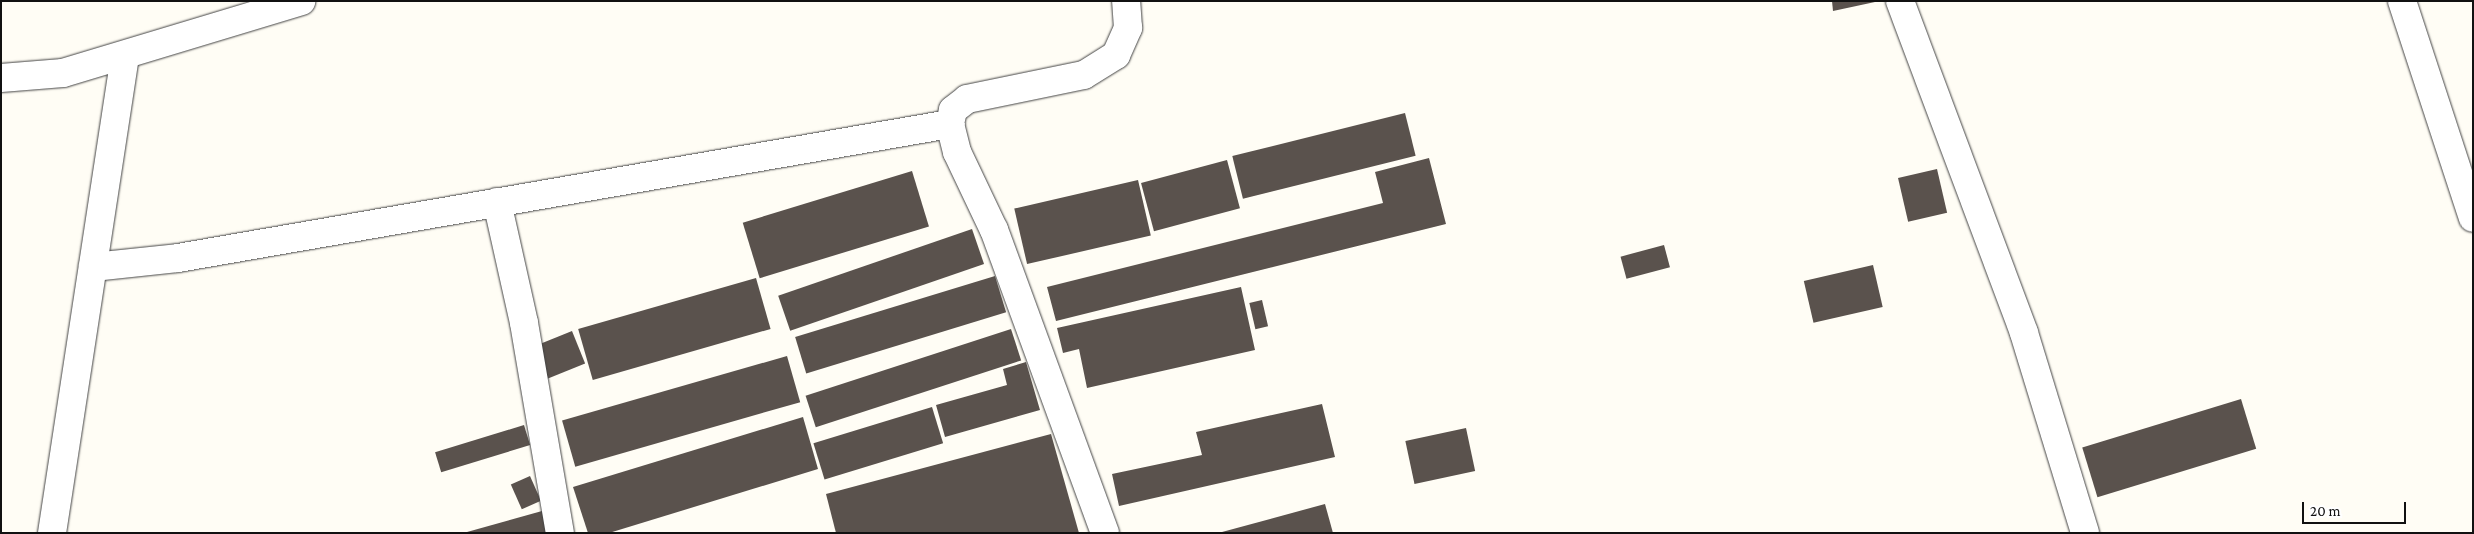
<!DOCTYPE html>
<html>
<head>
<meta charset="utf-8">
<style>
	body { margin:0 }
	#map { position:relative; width:2474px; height:534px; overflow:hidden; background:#fffdf5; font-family:"Crimson Pro",serif }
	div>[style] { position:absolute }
	.building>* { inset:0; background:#5a524d; transform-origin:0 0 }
	.roads { filter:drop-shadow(0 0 1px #444) drop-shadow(0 0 1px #444) }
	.minor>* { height:28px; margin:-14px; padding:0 14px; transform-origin:14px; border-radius:14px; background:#fff }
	span { translate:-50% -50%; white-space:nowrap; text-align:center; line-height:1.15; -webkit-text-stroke:5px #fff; paint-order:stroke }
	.frame { position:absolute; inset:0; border:2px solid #111; pointer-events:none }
	.scale { position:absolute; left:2302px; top:502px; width:104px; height:22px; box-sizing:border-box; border:2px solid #111; border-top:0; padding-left:6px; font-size:15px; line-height:18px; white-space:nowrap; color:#111; -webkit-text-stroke:4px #fff; paint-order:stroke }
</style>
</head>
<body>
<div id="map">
	<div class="building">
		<i style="clip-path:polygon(1832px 1px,1875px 1px,1875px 2px,1833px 11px)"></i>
		<i style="left:1405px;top:113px;width:44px;height:178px;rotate:76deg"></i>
		<i style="clip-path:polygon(1429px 158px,1446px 224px,1056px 321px,1047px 287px,1383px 203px,1375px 172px)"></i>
		<i style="left:1227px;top:160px;width:50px;height:89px;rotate:75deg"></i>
		<i style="left:1937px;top:169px;width:45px;height:40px;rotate:77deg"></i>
		<i style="left:912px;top:171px;width:58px;height:177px;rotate:73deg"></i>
		<i style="left:1138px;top:180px;width:57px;height:127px;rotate:77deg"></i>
		<i style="left:972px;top:229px;width:37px;height:205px;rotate:71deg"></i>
		<i style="left:1664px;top:245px;width:23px;height:45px;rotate:75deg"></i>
		<i style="left:1873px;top:265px;width:43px;height:71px;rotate:77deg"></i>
		<i style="left:995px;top:276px;width:38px;height:209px;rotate:73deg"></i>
		<i style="left:756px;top:278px;width:53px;height:185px;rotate:74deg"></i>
		<i style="clip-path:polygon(1241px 287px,1255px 350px,1087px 388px,1079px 349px,1063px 353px,1057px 328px)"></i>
		<i style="left:1262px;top:300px;width:27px;height:13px;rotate:77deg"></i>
		<i style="left:1011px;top:329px;width:33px;height:216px;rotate:72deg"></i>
		<i style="left:572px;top:331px;width:35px;height:40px;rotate:68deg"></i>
		<i style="left:787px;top:356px;width:48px;height:234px;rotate:74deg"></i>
		<i style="clip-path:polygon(1026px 362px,1040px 410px,945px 437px,936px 405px,1007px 385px,1003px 369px)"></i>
		<i style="left:2241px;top:399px;width:52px;height:166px;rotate:73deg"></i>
		<i style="clip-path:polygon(1322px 404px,1335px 457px,1119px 506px,1112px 474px,1202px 455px,1196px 432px)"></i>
		<i style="left:932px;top:407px;width:38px;height:124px;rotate:73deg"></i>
		<i style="clip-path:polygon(803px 417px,818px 469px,609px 533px,588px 533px,573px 487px)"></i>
		<i style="left:524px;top:425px;width:21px;height:93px;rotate:73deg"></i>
		<i style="left:1466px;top:428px;width:44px;height:62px;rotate:78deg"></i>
		<i style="clip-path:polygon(1051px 434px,1079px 533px,836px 533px,826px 494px)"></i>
		<i style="left:530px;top:476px;width:27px;height:21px;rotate:66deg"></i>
		<i style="clip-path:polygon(1325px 504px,1333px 533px,1222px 533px,1222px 532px)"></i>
		<i style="clip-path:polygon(542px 511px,548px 533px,467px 533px,467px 532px)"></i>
	</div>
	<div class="roads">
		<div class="minor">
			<i style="left:1900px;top:1px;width:354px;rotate:69.5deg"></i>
			<i style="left:2024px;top:333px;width:209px;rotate:73deg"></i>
			<i style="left:2402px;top:1px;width:228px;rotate:71.9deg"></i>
			<i style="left:1px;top:78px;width:62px;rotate:-4.6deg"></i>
			<i style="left:63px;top:73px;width:249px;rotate:-16.8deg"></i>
			<i style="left:497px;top:202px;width:124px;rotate:77.4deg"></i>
			<i style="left:524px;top:323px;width:213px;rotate:80.3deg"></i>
			<i style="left:93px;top:267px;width:85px;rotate:-6deg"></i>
			<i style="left:178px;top:258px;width:784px;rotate:-9.85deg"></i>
			<i style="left:52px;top:533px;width:483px;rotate:-81.3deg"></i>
			<i style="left:1105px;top:533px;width:323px;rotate:-110.1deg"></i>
			<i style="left:994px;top:230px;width:86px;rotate:-115.4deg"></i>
			<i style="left:957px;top:152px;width:29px;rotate:-104deg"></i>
			<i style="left:950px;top:124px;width:14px;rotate:-78deg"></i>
			<i style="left:953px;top:110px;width:18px;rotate:-38deg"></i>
			<i style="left:967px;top:99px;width:119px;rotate:-11.6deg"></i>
			<i style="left:1084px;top:75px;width:38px;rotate:-32deg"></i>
			<i style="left:1116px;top:55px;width:30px;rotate:-66deg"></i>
			<i style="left:1128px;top:28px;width:27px;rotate:-94deg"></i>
		</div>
	</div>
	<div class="frame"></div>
	<div class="scale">20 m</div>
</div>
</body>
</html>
